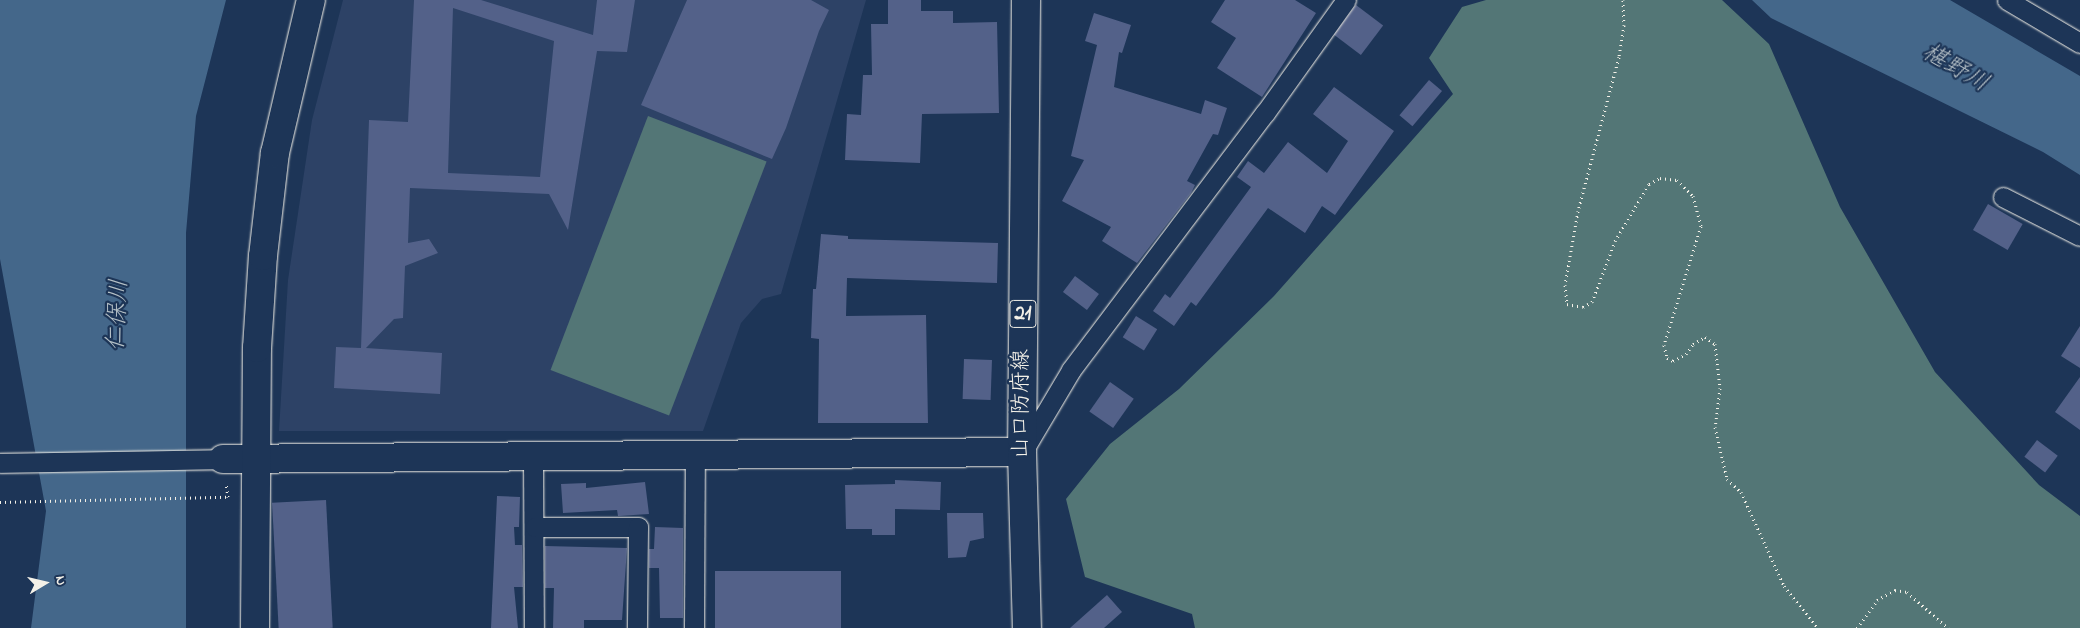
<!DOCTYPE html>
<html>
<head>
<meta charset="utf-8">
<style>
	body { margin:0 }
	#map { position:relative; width:2080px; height:628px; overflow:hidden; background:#1d3557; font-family:"Indie Flower","Klee One",sans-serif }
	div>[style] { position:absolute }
	.built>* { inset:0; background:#2d4266 }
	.green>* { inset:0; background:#537676; transform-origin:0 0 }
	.water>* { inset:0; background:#44678a }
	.building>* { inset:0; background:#536189; transform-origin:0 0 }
	.path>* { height:3px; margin-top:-1.5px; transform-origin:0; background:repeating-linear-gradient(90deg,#f4f1e8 0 1px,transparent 0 5px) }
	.roads { filter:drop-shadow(0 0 1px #f4f1e8) drop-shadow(0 0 1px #f4f1e8) }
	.street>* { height:19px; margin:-9.5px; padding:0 9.5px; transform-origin:9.5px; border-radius:9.5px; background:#1d3557 }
	.secondary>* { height:28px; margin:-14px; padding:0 14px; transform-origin:14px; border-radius:14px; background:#1d3557 }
	.primary>* { height:28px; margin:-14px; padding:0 14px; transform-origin:14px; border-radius:14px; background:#1d3557 }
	span { translate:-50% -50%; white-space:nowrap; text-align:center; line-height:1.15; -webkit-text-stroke:4.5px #1d3557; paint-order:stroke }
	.shield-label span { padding:1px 4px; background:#1d3557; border:1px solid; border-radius:4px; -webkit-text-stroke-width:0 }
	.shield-label { font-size:21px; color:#f4f1e8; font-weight:700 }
	.street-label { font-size:22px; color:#f4f1e8 }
	.water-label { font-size:24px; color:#b6c1c7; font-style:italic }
	.north { position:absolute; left:20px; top:558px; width:50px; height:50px; -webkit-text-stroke:4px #1d3557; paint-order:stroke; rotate:81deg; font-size:14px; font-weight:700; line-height:20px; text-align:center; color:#f4f1e8 }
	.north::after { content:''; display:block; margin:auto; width:18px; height:22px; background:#f4f1e8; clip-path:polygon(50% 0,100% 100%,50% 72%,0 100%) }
</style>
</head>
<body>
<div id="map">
	<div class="built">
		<i style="clip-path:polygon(343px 0,866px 0,781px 294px,762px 299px,741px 323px,703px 431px,279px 431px,288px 280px,312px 120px)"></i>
	</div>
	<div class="green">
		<i style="clip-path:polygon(1486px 0,1722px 0,1769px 44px,1840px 207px,1935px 372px,2039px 485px,2080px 516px,2080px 628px,1195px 628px,1192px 614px,1085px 577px,1066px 499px,1110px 444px,1179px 389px,1274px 296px,1453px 94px,1429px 58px,1462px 7px)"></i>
		<i style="left:648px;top:116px;width:127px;height:272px;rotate:21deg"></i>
	</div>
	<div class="water">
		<i style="clip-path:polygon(0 0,226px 0,196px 116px,186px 233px,186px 628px,31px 628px,46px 511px,0 259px)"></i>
		<i style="clip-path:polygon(1752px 0,1950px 0,2080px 76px,2080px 175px,2043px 152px,1771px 18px)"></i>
	</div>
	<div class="building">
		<i style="clip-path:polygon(evenodd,414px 0,481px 0,593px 35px,597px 0,635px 0,627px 52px,597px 51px,568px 230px,549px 194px,410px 188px,408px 243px,429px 239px,438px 253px,405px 266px,403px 318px,394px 319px,366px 348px,442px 353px,440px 394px,334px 388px,336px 347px,361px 348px,369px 120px,408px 122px,414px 0,453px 8px,554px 41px,540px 177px,448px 173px,453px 8px)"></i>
		<i style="clip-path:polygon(687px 0,811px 0,829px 10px,819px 31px,786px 128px,772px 159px,641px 105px)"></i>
		<i style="clip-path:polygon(888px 0,921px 0,921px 11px,953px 11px,953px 23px,997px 22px,999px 113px,922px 114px,920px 163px,845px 160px,847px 114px,861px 115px,863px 75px,872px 75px,871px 24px,888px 24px)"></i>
		<i style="clip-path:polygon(1225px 0,1295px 0,1316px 13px,1262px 97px,1217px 68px,1236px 38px,1211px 22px)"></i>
		<i style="left:1356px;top:5px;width:34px;height:37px;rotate:37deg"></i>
		<i style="clip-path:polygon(1094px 13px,1131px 25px,1122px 53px,1119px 52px,1114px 87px,1201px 114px,1205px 100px,1227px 108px,1218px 135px,1213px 134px,1187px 181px,1195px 185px,1191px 193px,1137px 263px,1102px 241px,1111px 227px,1062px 201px,1084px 160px,1071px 156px,1097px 45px,1085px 41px)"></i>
		<i style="left:1429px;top:80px;width:17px;height:46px;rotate:40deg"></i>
		<i style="clip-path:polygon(1334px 87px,1394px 131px,1335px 215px,1322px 206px,1305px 233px,1268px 208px,1196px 306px,1191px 302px,1174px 326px,1153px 311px,1165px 294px,1170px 298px,1251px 187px,1237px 177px,1248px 161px,1264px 173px,1288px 142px,1327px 173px,1348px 141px,1313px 114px)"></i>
		<i style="left:1988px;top:204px;width:40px;height:30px;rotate:30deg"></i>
		<i style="clip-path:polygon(821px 234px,848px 236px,848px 239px,998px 243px,997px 283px,847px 278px,846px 316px,926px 315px,928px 423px,818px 423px,819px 339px,811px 338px,813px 289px,816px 289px)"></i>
		<i style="left:1075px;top:276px;width:30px;height:20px;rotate:37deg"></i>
		<i style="left:1136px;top:316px;width:25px;height:25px;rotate:32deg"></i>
		<i style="clip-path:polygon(2080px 326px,2080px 368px,2061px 356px)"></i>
		<i style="left:964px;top:359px;width:28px;height:40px;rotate:2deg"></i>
		<i style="clip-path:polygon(2080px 377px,2080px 430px,2055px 412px)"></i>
		<i style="left:1110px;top:382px;width:29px;height:36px;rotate:35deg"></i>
		<i style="left:2037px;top:440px;width:26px;height:21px;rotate:37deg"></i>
		<i style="clip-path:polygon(895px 480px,941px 482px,940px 510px,895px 509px,895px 535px,872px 535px,872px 529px,846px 529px,845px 485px,895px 484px)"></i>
		<i style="clip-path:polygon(645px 482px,649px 514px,618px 516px,617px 510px,563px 513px,561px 484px,586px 483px,586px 488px)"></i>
		<i style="clip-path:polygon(497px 496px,520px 497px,519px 527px,514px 527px,515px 545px,522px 545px,523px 587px,514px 587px,518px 628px,491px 628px)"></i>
		<i style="left:326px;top:500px;width:128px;height:54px;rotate:87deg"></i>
		<i style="clip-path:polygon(947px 513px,983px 513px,984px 538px,970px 541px,966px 557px,948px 558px)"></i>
		<i style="clip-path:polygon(655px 527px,683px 528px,683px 618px,660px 618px,659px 568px,649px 568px,649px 549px,654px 549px)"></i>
		<i style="clip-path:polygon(545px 546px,627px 548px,622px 620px,584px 620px,584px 628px,553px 628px,554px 588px,545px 588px)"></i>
		<i style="left:715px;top:571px;width:126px;height:57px"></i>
		<i style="clip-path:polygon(1107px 595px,1122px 612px,1104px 628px,1070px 628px)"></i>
	</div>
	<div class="path">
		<i style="left:1623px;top:0;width:25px;rotate:88deg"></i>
		<i style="left:1624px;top:25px;width:32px;rotate:99deg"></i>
		<i style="left:1619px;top:57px;width:159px;rotate:104.9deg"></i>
		<i style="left:1578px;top:211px;width:75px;rotate:100deg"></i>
		<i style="left:1565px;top:285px;width:19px;rotate:84deg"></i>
		<i style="left:1567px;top:304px;width:16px;rotate:11deg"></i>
		<i style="left:1583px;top:307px;width:10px;rotate:-29deg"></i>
		<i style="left:1592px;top:302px;width:65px;rotate:-69.3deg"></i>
		<i style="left:1615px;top:241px;width:66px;rotate:-59.2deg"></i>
		<i style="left:1649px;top:184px;width:13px;rotate:-29deg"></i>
		<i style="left:1660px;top:178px;width:17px;rotate:7deg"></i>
		<i style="left:1677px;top:180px;width:23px;rotate:45deg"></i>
		<i style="left:1693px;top:196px;width:31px;rotate:75deg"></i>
		<i style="left:1701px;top:226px;width:125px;rotate:107.3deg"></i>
		<i style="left:1664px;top:345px;width:13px;rotate:77deg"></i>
		<i style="left:1667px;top:358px;width:7px;rotate:27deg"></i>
		<i style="left:1673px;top:361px;width:15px;rotate:-28deg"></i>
		<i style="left:1686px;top:354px;width:12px;rotate:-55deg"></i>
		<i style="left:1693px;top:344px;width:14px;rotate:-30deg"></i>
		<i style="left:1705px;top:337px;width:12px;rotate:35deg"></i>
		<i style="left:1715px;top:344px;width:44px;rotate:83.5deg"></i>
		<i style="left:1720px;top:388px;width:39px;rotate:97deg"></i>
		<i style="left:1715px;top:427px;width:53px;rotate:77deg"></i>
		<i style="left:1727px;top:479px;width:19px;rotate:43deg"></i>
		<i style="left:1741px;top:492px;width:103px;rotate:65.4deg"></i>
		<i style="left:1784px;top:586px;width:54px;rotate:51deg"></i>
		<i style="left:0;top:502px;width:228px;rotate:-1.3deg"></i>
		<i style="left:228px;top:497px;width:14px;rotate:-98deg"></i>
		<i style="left:1857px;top:628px;width:34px;rotate:-54deg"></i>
		<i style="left:1877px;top:600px;width:21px;rotate:-29deg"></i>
		<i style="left:1895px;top:590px;width:12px;rotate:9deg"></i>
		<i style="left:1907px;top:592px;width:55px;rotate:41.3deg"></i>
	</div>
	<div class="roads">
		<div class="street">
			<i style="left:2007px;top:0;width:85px;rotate:30.5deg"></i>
			<i style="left:2003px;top:197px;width:86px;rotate:26.9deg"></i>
			<i style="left:1023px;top:451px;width:94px;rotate:-59.3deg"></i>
			<i style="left:1071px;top:370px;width:322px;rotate:-53deg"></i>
			<i style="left:1265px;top:113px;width:139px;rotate:-54.4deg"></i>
			<i style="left:533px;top:456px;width:172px;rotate:89.7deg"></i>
			<i style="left:0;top:463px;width:223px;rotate:-1deg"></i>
			<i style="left:535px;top:527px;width:103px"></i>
			<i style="left:638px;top:527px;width:101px;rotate:90.6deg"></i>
			<i style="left:694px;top:628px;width:174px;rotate:-89.7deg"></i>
		</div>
		<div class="secondary">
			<i style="left:223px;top:459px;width:799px;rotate:-0.5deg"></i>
			<i style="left:255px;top:628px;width:280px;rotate:-89.6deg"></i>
			<i style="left:257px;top:348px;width:92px;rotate:-86.3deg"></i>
			<i style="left:263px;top:256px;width:104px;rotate:-83.4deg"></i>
			<i style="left:275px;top:153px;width:157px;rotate:-76.8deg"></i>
		</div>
		<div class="primary">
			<i style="left:1026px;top:0;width:452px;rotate:90.5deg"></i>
			<i style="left:1022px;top:452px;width:176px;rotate:88.4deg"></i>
		</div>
	</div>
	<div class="shield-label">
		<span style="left:1023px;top:314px">21</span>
	</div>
	<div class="street-label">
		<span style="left:1023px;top:404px;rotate:-90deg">山口防府線</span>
	</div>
	<div class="water-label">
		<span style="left:1955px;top:69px;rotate:30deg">椹野川</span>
		<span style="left:119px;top:315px;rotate:-87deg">仁保川</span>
	</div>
	<div class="north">N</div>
</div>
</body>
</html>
